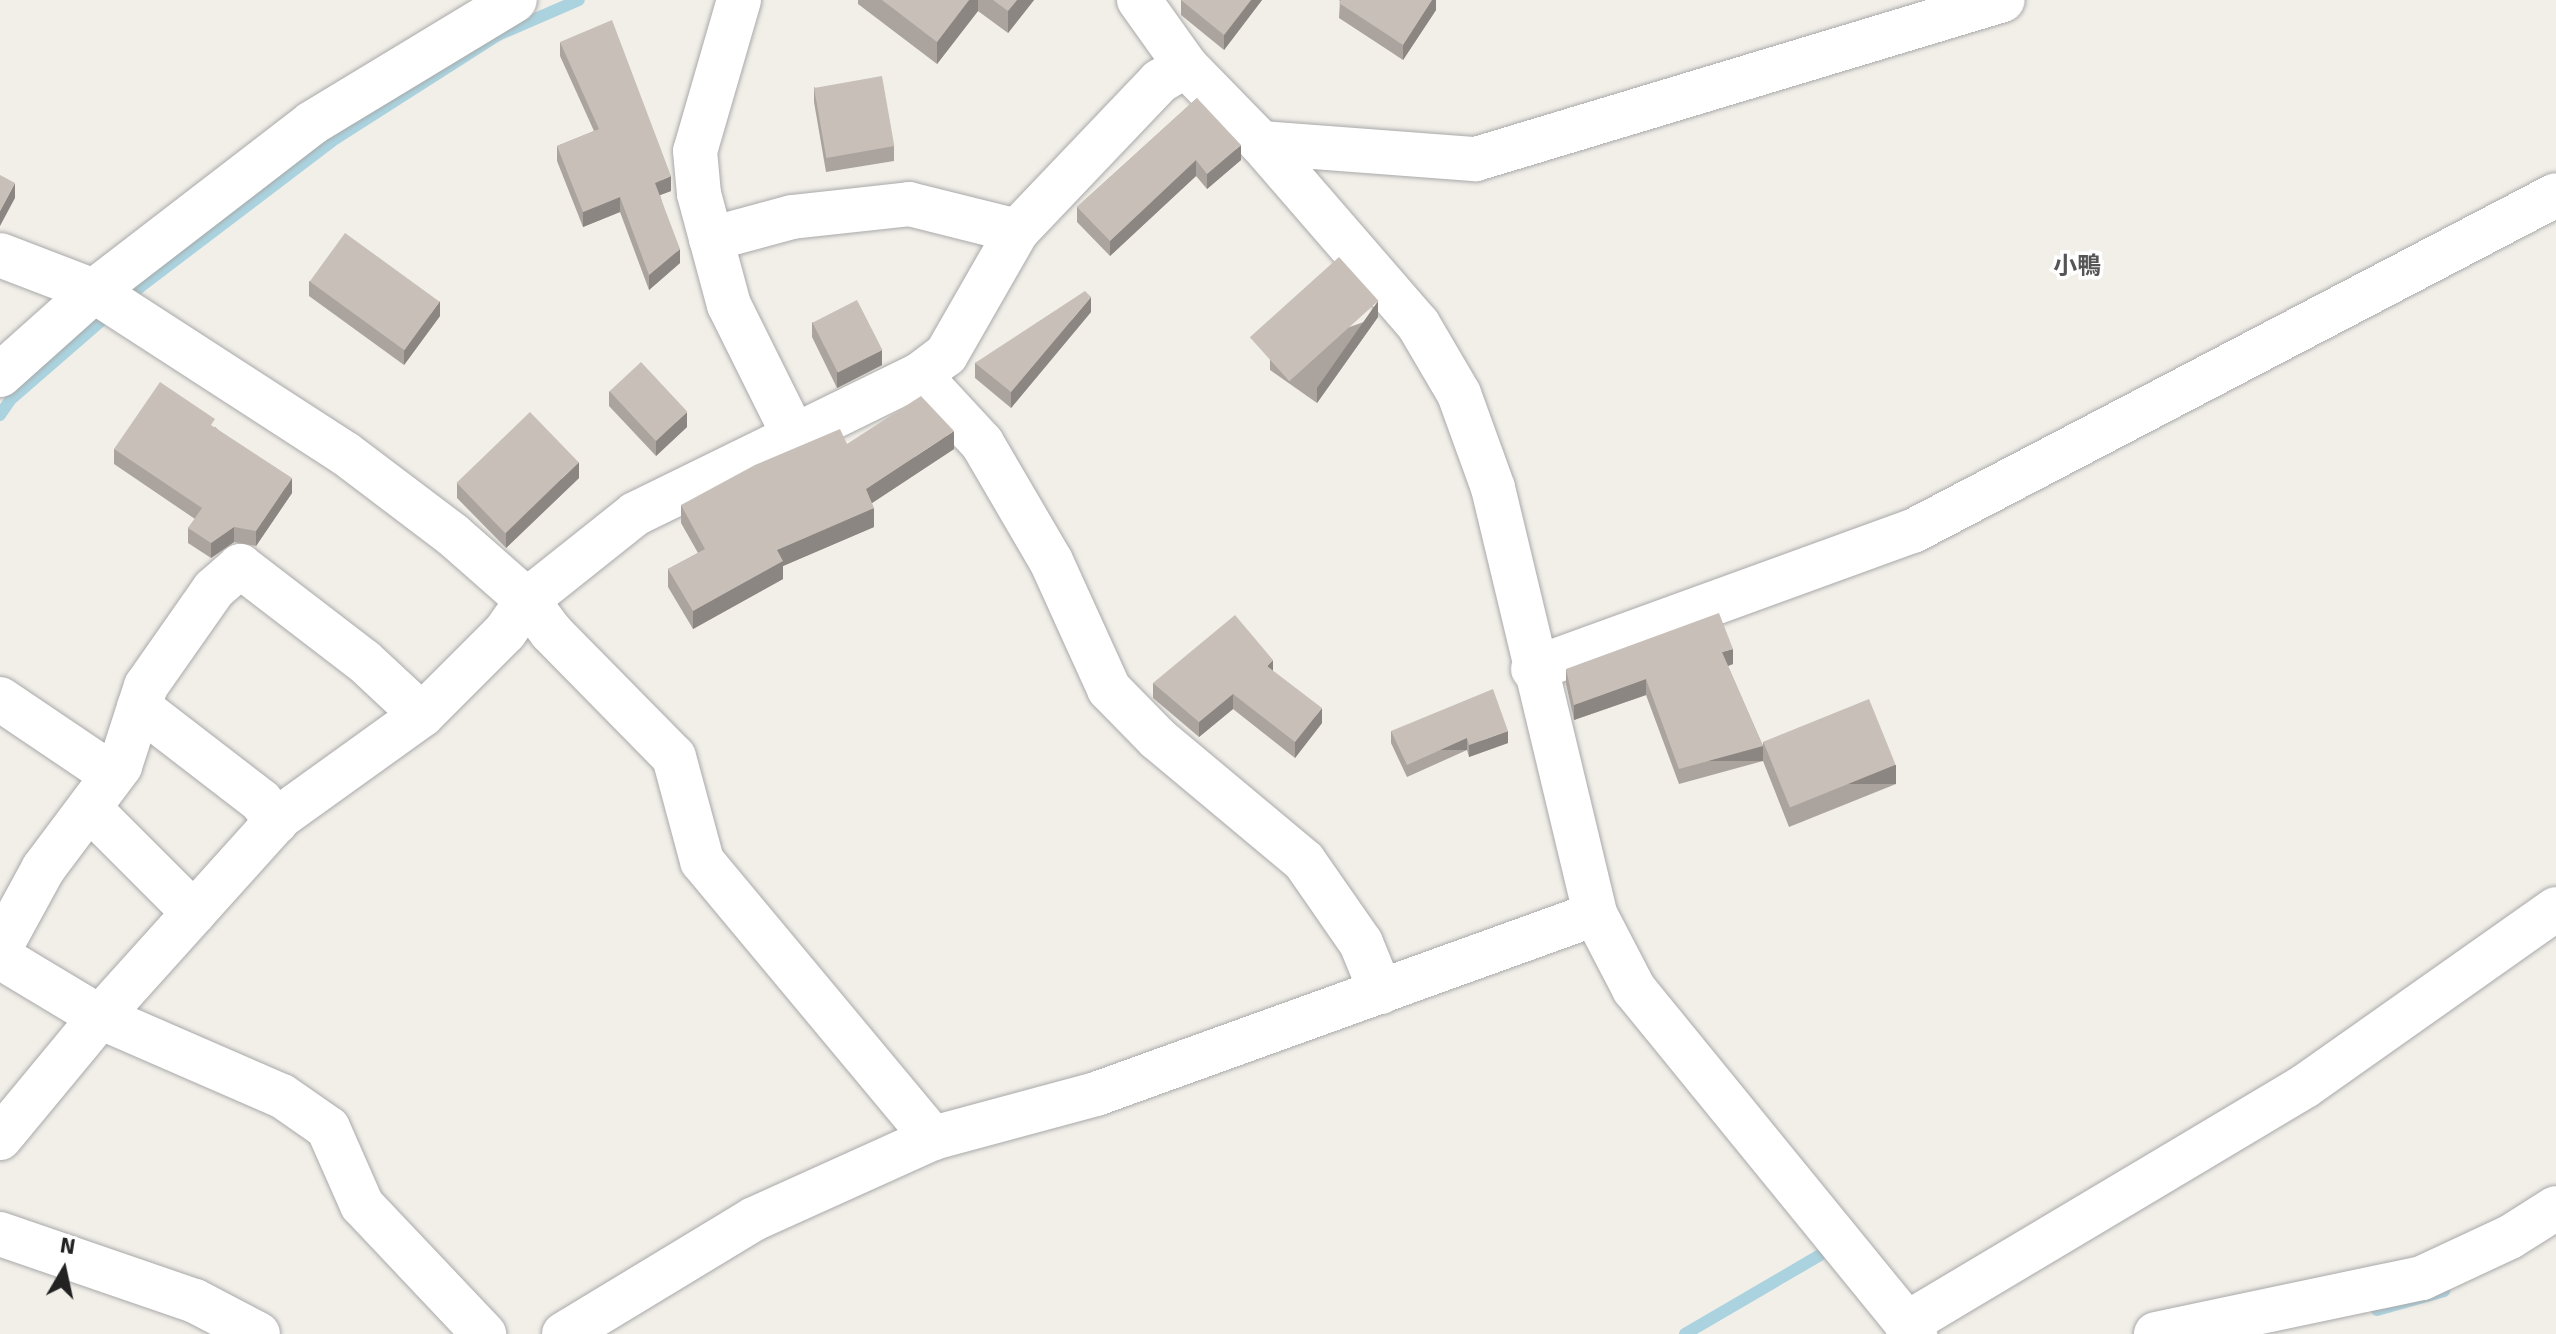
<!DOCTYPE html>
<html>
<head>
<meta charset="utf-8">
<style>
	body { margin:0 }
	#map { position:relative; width:2556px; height:1334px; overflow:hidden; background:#f2efe9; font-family:Signika,"Noto Sans JP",sans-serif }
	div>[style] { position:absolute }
	.stream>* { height:12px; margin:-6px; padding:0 6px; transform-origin:6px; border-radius:6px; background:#aad3df }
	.roads { filter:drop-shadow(0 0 2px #a9a9a9) drop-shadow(0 0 2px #a9a9a9) }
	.minor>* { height:44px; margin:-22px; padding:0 22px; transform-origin:22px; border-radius:22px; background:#fff }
	.wall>* { inset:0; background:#aba49e }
	.shaded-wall>* { inset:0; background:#8b8681; transform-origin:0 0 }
	.building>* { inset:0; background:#c7bfb8; transform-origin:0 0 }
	span { translate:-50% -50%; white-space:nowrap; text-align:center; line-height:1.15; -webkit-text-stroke:7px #fff; paint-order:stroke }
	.neighbourhood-label { font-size:24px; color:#555; font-weight:700 }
	.north { position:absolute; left:24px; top:1230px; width:80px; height:80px; -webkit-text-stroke:6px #fff; paint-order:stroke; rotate:9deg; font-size:22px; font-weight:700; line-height:32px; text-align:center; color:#222 }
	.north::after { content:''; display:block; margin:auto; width:28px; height:36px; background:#222; clip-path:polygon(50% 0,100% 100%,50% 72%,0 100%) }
</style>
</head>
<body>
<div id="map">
	<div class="stream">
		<i style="left:0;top:415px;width:18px;rotate:-56deg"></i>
		<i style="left:10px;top:400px;width:172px;rotate:-41deg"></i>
		<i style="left:140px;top:287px;width:241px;rotate:-37.2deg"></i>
		<i style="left:332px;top:141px;width:197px;rotate:-32.6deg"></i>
		<i style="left:498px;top:35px;width:88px;rotate:-23.4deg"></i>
		<i style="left:2377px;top:1310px;width:70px;rotate:-15.8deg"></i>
		<i style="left:1685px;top:1334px;width:156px;rotate:-30.3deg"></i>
	</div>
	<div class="roads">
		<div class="minor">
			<i style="left:739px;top:0;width:157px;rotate:106.2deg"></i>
			<i style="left:695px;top:151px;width:43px;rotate:84.7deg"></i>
			<i style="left:699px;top:194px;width:115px;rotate:74.9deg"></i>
			<i style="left:729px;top:305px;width:146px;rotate:63.6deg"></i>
			<i style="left:1139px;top:0;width:81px;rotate:54.5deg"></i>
			<i style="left:1186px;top:66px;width:107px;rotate:45.8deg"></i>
			<i style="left:1261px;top:143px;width:240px;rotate:49.1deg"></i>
			<i style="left:1418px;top:324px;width:81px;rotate:59.6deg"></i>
			<i style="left:1459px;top:394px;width:100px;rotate:70.1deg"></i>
			<i style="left:1493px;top:488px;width:438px;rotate:76.5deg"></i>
			<i style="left:1595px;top:914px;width:85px;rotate:62.5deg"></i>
			<i style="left:1634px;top:989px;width:445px;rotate:50.8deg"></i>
			<i style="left:1261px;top:143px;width:216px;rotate:4.3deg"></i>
			<i style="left:1476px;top:159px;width:550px;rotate:-16.79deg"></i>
			<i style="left:711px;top:239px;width:84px;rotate:-15.2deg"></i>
			<i style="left:792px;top:217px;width:118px;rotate:-6.3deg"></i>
			<i style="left:909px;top:204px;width:111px;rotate:14deg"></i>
			<i style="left:0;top:255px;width:101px;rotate:21deg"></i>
			<i style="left:94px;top:291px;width:300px;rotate:32.9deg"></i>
			<i style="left:346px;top:454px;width:134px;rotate:37.1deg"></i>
			<i style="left:453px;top:535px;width:98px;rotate:41.3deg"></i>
			<i style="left:527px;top:600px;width:40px;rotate:53deg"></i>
			<i style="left:551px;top:632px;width:175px;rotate:45.5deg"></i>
			<i style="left:674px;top:757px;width:108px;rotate:74.9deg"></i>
			<i style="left:702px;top:861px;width:361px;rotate:50.2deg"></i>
			<i style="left:0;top:375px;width:126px;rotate:-41.8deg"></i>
			<i style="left:94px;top:291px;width:275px;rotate:-37.6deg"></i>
			<i style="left:312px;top:123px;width:237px;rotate:-31.2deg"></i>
			<i style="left:919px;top:375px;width:93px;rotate:47.2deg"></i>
			<i style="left:982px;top:443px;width:137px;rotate:59.7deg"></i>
			<i style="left:1051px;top:561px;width:141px;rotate:65.6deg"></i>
			<i style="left:1109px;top:689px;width:70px;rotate:45.6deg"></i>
			<i style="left:1158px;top:739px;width:190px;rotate:39.9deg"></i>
			<i style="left:1304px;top:861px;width:100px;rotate:55.2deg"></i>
			<i style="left:1361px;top:943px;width:53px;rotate:67.8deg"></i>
			<i style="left:1533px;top:669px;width:404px;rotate:-20deg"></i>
			<i style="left:1913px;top:531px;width:725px;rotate:-27.59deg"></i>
			<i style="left:0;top:699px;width:118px;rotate:34deg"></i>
			<i style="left:139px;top:707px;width:154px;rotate:37.6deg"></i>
			<i style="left:261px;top:801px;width:26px;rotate:54deg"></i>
			<i style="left:90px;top:809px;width:147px;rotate:45deg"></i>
			<i style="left:0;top:948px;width:90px;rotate:-61.4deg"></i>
			<i style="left:43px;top:869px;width:129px;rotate:-53.2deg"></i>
			<i style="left:120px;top:766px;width:84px;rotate:-72deg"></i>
			<i style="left:146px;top:686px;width:118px;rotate:-55deg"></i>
			<i style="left:214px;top:589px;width:35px;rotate:-41deg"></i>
			<i style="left:240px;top:566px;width:156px;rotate:37.5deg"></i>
			<i style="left:364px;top:661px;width:79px;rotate:43deg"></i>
			<i style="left:0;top:957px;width:117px;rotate:31deg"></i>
			<i style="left:100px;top:1017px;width:198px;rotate:23.5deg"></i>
			<i style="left:282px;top:1096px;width:56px;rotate:34.8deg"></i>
			<i style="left:328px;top:1128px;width:84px;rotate:66.2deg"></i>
			<i style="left:362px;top:1205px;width:178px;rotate:46.6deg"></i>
			<i style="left:0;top:1138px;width:157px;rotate:-50.4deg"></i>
			<i style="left:100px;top:1017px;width:269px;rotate:-48deg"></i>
			<i style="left:280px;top:817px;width:175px;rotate:-35.7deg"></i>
			<i style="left:422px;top:715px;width:117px;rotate:-45deg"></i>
			<i style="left:505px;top:632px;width:39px;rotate:-55deg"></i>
			<i style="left:527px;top:600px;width:138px;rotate:-38.5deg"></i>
			<i style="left:635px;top:514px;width:316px;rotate:-26.1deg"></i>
			<i style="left:919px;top:375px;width:34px;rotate:-37deg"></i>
			<i style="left:946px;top:355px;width:143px;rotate:-60.2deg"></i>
			<i style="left:1017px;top:231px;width:207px;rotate:-46.4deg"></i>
			<i style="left:1160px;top:81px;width:30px;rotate:-30deg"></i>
			<i style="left:0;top:1234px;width:206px;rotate:19deg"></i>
			<i style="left:195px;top:1301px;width:71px;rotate:27.6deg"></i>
			<i style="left:1906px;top:1324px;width:465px;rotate:-30.8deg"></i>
			<i style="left:2305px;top:1086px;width:307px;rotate:-35.2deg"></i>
			<i style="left:564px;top:1334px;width:222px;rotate:-31.2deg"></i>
			<i style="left:754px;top:1219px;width:196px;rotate:-24.3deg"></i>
			<i style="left:933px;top:1138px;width:169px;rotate:-15.1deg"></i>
			<i style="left:1096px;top:1094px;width:530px;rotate:-19.84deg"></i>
			<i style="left:2156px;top:1334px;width:272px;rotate:-11.9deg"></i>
			<i style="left:2422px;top:1278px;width:97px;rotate:-25deg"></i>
			<i style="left:2510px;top:1237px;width:54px;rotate:-32.2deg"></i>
		</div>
	</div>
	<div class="wall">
		<i style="clip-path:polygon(858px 0,1034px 0,1008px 33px,978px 11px,937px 64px,858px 4px)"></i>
		<i style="clip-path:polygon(1181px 0,1262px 0,1224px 50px,1181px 15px)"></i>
		<i style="clip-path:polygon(1339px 0,1436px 0,1436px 10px,1403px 60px,1339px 18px,1340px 1px)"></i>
		<i style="clip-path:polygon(560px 42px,671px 191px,660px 195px,680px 263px,649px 290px,620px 212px,583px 227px,557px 161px,557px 146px,594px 131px,560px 56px)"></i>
		<i style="clip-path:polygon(814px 87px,894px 146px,894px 161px,826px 172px,814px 102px)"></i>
		<i style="clip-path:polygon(1197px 98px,1241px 160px,1207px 189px,1196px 176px,1110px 256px,1077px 222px,1077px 207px)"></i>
		<i style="clip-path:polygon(309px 281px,440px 316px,404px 365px,309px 296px)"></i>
		<i style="clip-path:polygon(1091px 312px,1011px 408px,975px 378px,975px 363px)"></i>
		<i style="clip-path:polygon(1378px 317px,1317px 403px,1270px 370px,1270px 355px)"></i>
		<i style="clip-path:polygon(812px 322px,882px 365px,837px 388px,812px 337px)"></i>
		<i style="clip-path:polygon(609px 391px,687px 427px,656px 456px,609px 406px)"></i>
		<i style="clip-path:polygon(215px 427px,292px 493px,256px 546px,234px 542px,211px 558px,188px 543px,188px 528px,195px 519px,114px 464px,114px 449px)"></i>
		<i style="clip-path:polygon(954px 449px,872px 503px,874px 527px,783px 566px,783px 579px,693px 629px,668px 587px,668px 569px,698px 553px,681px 523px,681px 505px)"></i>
		<i style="clip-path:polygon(579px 478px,506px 548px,457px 498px,457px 483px)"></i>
		<i style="clip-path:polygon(1733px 664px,1728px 666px,1763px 746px,1763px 742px,1896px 784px,1789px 827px,1763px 761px,1679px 784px,1646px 695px,1574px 720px,1566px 684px,1566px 669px)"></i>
		<i style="clip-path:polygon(1273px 671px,1322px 723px,1295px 758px,1233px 709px,1199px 737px,1153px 698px,1153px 683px)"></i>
		<i style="clip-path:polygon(1391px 731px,1508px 743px,1469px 757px,1467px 750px,1407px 777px,1391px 743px)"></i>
	</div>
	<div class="shaded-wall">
		<i style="clip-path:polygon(969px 0,978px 0,978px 11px,937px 64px,937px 42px)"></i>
		<i style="clip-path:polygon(1017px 0,1034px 0,1008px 33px,1008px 11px)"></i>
		<i style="clip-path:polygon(1251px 0,1262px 0,1224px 50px,1224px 35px)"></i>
		<i style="clip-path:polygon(1432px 0,1436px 0,1436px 10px,1403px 60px,1403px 45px)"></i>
		<i style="clip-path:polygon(1241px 145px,1241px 160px,1207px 189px,1207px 174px)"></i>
		<i style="clip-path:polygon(1196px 160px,1196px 176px,1110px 256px,1110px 241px)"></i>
		<i style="clip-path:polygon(671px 176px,671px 191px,655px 197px,655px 183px)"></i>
		<i style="clip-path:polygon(15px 183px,15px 198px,0 226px,0 211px)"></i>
		<i style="clip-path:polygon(620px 197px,620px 212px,583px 227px,583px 212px)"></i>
		<i style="clip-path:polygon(680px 249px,680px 263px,649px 290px,649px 275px)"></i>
		<i style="clip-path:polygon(1091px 297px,1091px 312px,1011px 408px,1011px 392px)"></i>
		<i style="clip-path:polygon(440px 301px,440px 316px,404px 365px,404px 350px)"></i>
		<i style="clip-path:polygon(1378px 301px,1378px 317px,1317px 403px,1317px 388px)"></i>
		<i style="clip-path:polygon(882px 350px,882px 365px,837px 388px,837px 372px)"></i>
		<i style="clip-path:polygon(687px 412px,687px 427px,656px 456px,656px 441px)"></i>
		<i style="clip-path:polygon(954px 431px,954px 449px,866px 507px,866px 489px)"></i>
		<i style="clip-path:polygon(579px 462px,579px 478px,506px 548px,506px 533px)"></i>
		<i style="clip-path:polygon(292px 478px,292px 493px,256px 546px,256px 531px)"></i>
		<i style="clip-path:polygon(874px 508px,874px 527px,783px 566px,783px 579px,693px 629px,693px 611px,777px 550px)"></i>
		<i style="clip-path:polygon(234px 527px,234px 542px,211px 558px,211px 543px)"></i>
		<i style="clip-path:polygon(1733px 649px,1733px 664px,1722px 668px,1722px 652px)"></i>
		<i style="clip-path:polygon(1273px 660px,1273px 675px,1267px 666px)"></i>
		<i style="clip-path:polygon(1646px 679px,1646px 695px,1574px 720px,1574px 705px)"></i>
		<i style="clip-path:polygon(1233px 694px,1233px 709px,1199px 737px,1199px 722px)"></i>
		<i style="clip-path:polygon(1322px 708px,1322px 723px,1295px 758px,1295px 742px)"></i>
		<i style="clip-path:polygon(1508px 731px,1508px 743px,1469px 757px,1469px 745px)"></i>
		<i style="left:1467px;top:738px;width:12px;height:66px;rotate:90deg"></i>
		<i style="left:1763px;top:746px;width:15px;height:87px;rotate:90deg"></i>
		<i style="left:1896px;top:765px;width:19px;height:115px;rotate:90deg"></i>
	</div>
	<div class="building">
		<i style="clip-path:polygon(882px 0,969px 0,937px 42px)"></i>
		<i style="clip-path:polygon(993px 0,1017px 0,1008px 11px)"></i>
		<i style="clip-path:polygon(1181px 0,1251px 0,1224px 35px)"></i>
		<i style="clip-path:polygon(1341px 0,1432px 0,1403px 45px,1339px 3px)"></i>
		<i style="clip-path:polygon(612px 20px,671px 176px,655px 183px,680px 249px,649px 275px,620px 197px,583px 212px,557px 146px,599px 129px,560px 42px)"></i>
		<i style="left:882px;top:76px;width:71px;height:69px;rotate:80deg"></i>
		<i style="clip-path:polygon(1197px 98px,1241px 145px,1207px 174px,1196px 160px,1110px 241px,1077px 207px)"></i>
		<i style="clip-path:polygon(0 175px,15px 183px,0 211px)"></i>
		<i style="left:345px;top:233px;width:117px;height:60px;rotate:36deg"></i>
		<i style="left:1339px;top:257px;width:59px;height:120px;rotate:48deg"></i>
		<i style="clip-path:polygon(1085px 291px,1091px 297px,1011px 392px,975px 363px)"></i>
		<i style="left:857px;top:300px;width:56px;height:50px;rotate:63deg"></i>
		<i style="left:641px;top:362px;width:68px;height:43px;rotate:47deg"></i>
		<i style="clip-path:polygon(160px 382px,215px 419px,211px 425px,292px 478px,256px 531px,234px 527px,211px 543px,188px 528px,202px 508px,114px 449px)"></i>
		<i style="clip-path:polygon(921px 396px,954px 431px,866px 489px,874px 508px,777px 550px,783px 561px,693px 611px,668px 569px,705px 549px,681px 505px,755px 465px,840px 429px,847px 444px)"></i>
		<i style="left:530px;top:412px;width:70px;height:102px;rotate:46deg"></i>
		<i style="clip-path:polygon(1719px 613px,1733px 649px,1722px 652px,1763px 746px,1679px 769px,1646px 679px,1574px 705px,1566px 669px)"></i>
		<i style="clip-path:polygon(1235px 615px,1273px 660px,1267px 666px,1322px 708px,1295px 742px,1233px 694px,1199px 722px,1153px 683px)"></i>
		<i style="clip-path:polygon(1493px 689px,1508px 731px,1469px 745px,1467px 738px,1407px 765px,1391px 731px)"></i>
		<i style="left:1869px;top:699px;width:71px;height:114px;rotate:68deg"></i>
	</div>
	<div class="neighbourhood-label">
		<span style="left:2077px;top:267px">小鴨</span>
	</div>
	<div class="north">N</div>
</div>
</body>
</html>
